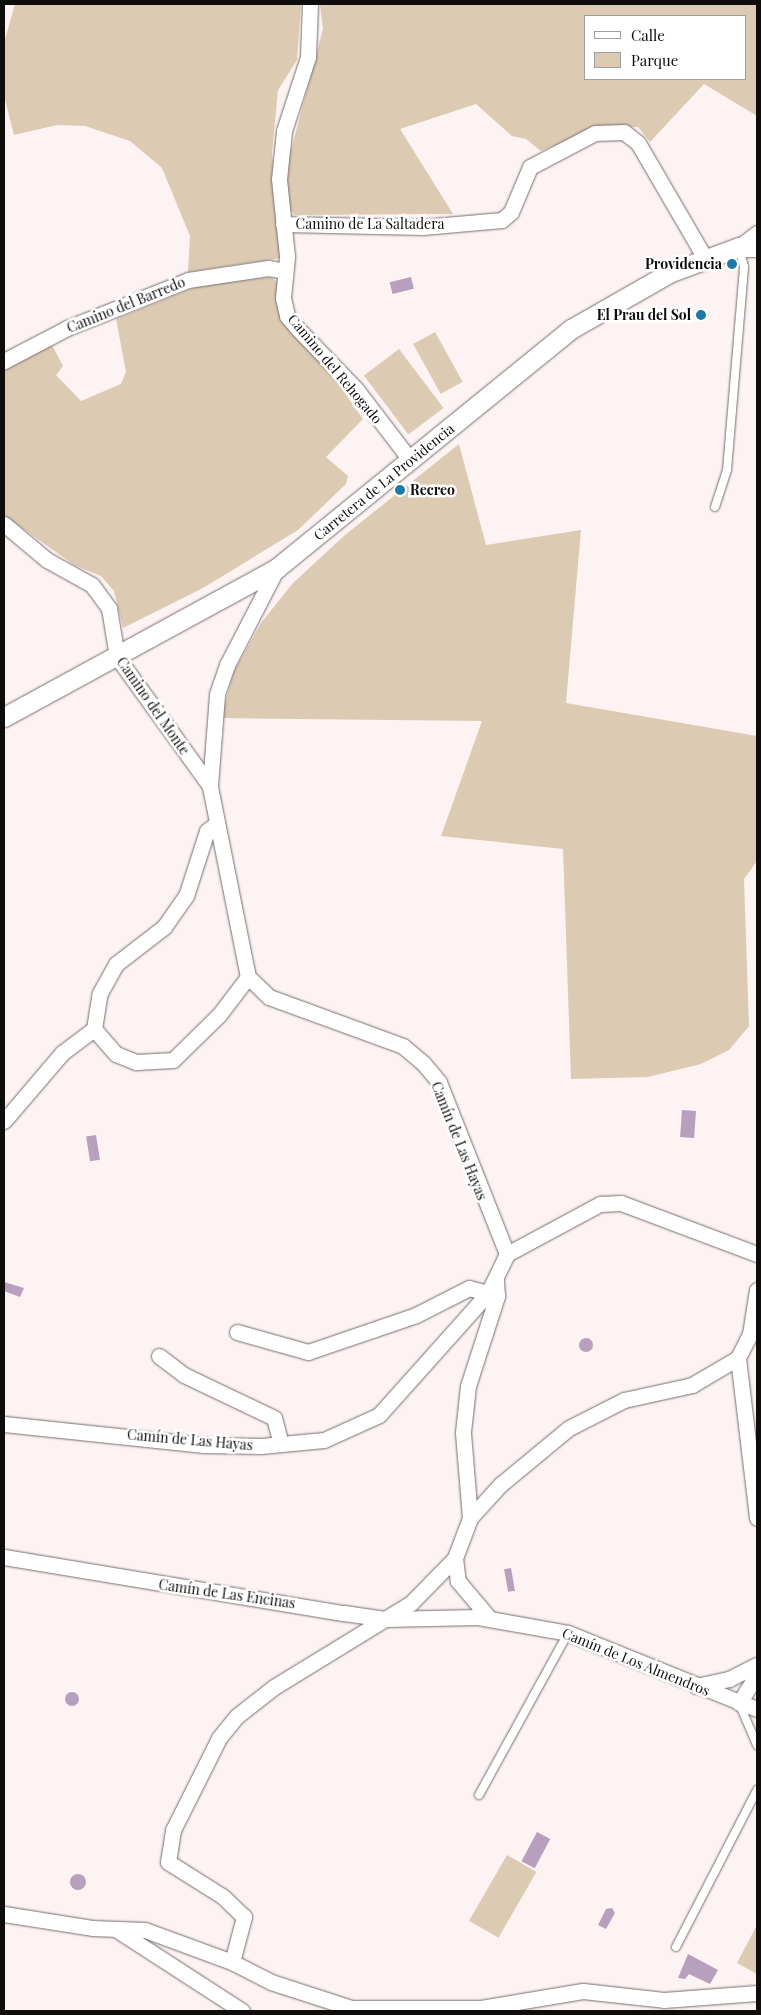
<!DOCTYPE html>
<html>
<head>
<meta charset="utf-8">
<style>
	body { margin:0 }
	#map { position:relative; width:761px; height:2015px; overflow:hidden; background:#fdf3f3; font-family:"Playfair Display",serif }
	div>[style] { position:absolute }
	.green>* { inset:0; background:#ddcab3; transform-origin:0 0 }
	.water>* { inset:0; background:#b79fbd; transform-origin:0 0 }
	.round { border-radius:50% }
	.roads { filter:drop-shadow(0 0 1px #756d6d) drop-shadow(0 0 1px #756d6d) }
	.service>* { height:8px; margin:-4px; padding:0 4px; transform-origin:4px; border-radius:4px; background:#fff }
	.minor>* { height:15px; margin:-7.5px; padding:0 7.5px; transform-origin:7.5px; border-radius:7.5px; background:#fff }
	.tertiary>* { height:19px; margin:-9.5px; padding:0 9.5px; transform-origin:9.5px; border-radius:9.5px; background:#fff }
	.dots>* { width:14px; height:14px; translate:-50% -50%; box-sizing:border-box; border:2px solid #fff; border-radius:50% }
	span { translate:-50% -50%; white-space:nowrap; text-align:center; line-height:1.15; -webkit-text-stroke:5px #fff; paint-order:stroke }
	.street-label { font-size:14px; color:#0f0c0c }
	.poi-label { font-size:14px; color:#0f0c0c; font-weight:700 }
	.right { translate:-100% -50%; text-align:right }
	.left { translate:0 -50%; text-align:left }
	.frame { position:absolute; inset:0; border:5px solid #0f0c0c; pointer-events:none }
	.legend { position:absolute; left:584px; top:15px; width:162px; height:65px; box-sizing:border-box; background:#fff; border:1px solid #9f9e9e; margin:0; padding:6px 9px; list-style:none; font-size:15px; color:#0f0c0c }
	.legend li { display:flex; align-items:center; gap:10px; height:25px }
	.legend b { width:25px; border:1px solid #9f9e9e }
</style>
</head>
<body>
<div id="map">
	<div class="green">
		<i style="clip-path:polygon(15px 4px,301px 4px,297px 60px,278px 90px,272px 153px,282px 258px,188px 272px,190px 236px,162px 168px,130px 141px,85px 126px,57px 125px,14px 135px,4px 96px,4px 43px)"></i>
		<i style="clip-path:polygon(evenodd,320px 4px,757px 4px,757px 116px,704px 84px,650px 142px,638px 127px,598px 127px,541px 151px,526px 139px,512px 136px,476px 104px,400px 129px,453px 214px,295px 215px,286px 206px,286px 169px,323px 29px,320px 4px,585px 16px,745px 16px,745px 79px,585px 79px,585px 16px)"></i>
		<i style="clip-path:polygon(271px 277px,279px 283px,276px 300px,281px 315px,332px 375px,363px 419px,326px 457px,348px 476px,346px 484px,298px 530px,203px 588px,123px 628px,114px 591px,101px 576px,74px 565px,4px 515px,4px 371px,52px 345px,63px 366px,56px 375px,81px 401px,121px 384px,126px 372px,116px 319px,198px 286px)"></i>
		<i style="left:435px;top:332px;width:57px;height:25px;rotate:61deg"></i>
		<i style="left:399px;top:349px;width:74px;height:44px;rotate:53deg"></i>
		<i style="clip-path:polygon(459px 444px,486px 545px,581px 530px,566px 703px,757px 736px,757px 861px,744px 879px,749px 1026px,729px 1050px,701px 1064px,648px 1077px,571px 1079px,563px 849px,441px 836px,482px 721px,221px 718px,234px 671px,261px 623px,293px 583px,345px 535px)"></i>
		<i style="left:507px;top:1855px;width:34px;height:76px;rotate:30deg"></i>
		<i style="clip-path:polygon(757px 1925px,757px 1974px,737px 1963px)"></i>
	</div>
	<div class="water">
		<i style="left:411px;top:277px;width:12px;height:22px;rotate:76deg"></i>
		<i style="left:682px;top:1110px;width:14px;height:27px;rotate:4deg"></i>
		<i style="left:96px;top:1135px;width:25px;height:10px;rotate:81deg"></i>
		<i style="clip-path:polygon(4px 1282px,24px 1288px,20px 1297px,4px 1291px)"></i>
		<i class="round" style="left:579px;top:1338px;width:14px;height:14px"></i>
		<i style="left:511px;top:1568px;width:23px;height:7px;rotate:80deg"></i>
		<i class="round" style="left:65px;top:1692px;width:14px;height:14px"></i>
		<i style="left:537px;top:1832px;width:15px;height:33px;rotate:28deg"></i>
		<i class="round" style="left:70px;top:1874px;width:16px;height:16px"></i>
		<i style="clip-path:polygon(612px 1908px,615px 1913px,606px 1929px,598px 1925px,606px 1909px)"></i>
		<i style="clip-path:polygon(688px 1954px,718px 1970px,710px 1984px,689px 1974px,685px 1979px,678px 1978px)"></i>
	</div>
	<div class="roads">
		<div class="service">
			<i style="left:715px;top:507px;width:39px;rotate:-72deg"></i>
			<i style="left:727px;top:470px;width:204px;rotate:-85.2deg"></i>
			<i style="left:744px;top:267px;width:21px;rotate:-104deg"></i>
			<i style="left:739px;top:1703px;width:46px;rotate:66.8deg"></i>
			<i style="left:479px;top:1795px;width:185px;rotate:-61.2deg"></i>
			<i style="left:676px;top:1947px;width:177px;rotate:-62.7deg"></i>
		</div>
		<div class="minor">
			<i style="left:310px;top:4px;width:53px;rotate:92.2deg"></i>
			<i style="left:308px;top:57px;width:78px;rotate:108deg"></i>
			<i style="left:284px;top:131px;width:48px;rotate:95.9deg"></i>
			<i style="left:279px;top:179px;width:78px;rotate:84.1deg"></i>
			<i style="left:287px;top:257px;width:41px;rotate:95.6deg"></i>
			<i style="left:283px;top:298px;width:18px;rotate:77deg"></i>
			<i style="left:287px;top:316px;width:17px;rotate:50deg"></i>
			<i style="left:298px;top:329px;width:83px;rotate:46deg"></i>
			<i style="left:356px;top:389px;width:91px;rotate:52.6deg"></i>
			<i style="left:283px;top:224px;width:140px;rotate:1.2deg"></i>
			<i style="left:423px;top:227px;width:79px;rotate:-5.1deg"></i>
			<i style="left:502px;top:220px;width:12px;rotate:-42deg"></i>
			<i style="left:511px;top:212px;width:49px;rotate:-67.1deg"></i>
			<i style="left:530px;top:167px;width:73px;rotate:-27.6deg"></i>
			<i style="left:595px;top:133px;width:29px;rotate:-2deg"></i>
			<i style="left:624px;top:132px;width:18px;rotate:38deg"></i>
			<i style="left:638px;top:143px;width:133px;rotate:59.8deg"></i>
			<i style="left:739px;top:247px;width:23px;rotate:-38deg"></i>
			<i style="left:4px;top:361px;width:71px;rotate:-27.6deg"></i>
			<i style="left:67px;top:328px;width:130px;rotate:-21.6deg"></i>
			<i style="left:188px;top:280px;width:81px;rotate:-8.5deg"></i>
			<i style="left:268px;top:268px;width:17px;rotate:10deg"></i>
			<i style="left:4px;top:524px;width:56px;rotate:39.9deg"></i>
			<i style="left:47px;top:560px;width:51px;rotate:29.1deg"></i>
			<i style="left:92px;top:585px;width:29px;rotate:54deg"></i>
			<i style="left:109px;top:608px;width:50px;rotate:80.7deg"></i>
			<i style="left:117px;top:657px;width:159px;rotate:54.2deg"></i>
			<i style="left:94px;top:1029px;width:33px;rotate:49deg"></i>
			<i style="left:116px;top:1054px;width:22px;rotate:22deg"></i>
			<i style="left:136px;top:1062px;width:37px;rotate:-3deg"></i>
			<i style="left:173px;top:1060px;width:64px;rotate:-44.4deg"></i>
			<i style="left:219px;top:1015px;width:48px;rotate:-52.7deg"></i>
			<i style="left:4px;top:1121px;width:89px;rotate:-49.5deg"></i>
			<i style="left:62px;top:1053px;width:40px;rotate:-37deg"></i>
			<i style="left:94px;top:1029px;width:36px;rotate:-81deg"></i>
			<i style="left:100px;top:993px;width:33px;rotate:-61deg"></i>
			<i style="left:116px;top:964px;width:61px;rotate:-37.6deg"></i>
			<i style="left:164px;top:927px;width:38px;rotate:-55deg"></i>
			<i style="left:186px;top:896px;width:68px;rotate:-72.1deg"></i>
			<i style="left:207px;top:831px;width:11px;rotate:-38deg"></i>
			<i style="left:507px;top:1254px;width:106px;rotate:-28.3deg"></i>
			<i style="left:600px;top:1204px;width:21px;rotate:-3deg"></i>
			<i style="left:621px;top:1203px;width:145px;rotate:20.6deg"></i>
			<i style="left:757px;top:1290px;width:45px;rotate:99deg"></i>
			<i style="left:750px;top:1334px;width:27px;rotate:117deg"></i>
			<i style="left:738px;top:1358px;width:161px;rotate:83.2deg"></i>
			<i style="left:237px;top:1332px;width:74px;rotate:15.7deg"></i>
			<i style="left:308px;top:1352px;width:114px;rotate:-18.9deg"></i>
			<i style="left:416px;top:1315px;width:59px;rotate:-27deg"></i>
			<i style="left:469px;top:1288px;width:20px;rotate:15deg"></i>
			<i style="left:159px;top:1356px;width:31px;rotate:37deg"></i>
			<i style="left:184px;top:1375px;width:100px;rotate:25.5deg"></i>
			<i style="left:274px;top:1418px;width:27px;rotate:75deg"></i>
			<i style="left:4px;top:1424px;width:201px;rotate:6deg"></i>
			<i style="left:204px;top:1445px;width:57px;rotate:1deg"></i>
			<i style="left:261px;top:1446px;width:63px;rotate:-5.4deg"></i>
			<i style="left:324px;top:1440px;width:60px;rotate:-24.4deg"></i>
			<i style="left:379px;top:1415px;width:164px;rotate:-48.2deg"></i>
			<i style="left:488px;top:1293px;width:43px;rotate:-64deg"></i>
			<i style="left:507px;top:1254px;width:185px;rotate:-111.6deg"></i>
			<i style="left:439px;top:1082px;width:25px;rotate:-130deg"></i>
			<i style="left:423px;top:1063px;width:26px;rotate:-140deg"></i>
			<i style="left:403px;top:1046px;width:143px;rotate:-159.9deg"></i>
			<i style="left:269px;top:997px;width:29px;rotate:-136deg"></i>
			<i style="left:248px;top:977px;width:195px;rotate:-101.3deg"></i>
			<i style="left:210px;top:786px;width:92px;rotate:-85.6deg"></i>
			<i style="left:217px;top:694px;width:31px;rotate:-71deg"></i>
			<i style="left:227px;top:665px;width:109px;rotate:-62.7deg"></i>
			<i style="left:470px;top:1518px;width:86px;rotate:-94.7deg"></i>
			<i style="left:463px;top:1432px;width:46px;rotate:-83.8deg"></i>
			<i style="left:468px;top:1386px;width:95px;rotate:-72.1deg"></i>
			<i style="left:497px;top:1296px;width:16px;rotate:-94deg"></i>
			<i style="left:4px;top:1557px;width:345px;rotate:9.4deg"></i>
			<i style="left:344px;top:1613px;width:41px;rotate:8.3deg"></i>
			<i style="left:385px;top:1619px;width:93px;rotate:-1.2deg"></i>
			<i style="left:478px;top:1617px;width:91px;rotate:10.1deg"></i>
			<i style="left:568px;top:1633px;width:204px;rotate:21.9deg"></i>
			<i style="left:455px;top:1558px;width:23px;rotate:83deg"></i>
			<i style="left:458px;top:1581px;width:50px;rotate:49.9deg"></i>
			<i style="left:696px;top:1686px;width:34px;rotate:-12deg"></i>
			<i style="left:729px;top:1679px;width:31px;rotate:-27deg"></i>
			<i style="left:739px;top:1703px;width:34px;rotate:-58deg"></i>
			<i style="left:4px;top:1914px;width:89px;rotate:9deg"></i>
			<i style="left:92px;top:1928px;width:53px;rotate:2.2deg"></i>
			<i style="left:145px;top:1930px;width:93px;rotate:20.2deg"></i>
			<i style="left:232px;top:1962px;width:47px;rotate:-75.1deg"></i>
			<i style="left:244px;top:1917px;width:30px;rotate:-136deg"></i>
			<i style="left:222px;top:1896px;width:64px;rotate:-147.8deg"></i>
			<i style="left:168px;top:1862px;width:32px;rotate:-81deg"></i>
			<i style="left:173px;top:1830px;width:103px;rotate:-63.4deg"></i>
			<i style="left:219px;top:1738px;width:28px;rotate:-51deg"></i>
			<i style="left:237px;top:1716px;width:47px;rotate:-38.1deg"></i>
			<i style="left:274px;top:1687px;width:161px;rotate:-31.5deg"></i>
			<i style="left:411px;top:1603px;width:63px;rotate:-45.6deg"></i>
			<i style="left:455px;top:1558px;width:43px;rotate:-69.4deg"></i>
			<i style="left:470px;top:1518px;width:45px;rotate:-47.7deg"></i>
			<i style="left:500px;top:1485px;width:89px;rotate:-39.6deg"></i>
			<i style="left:569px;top:1428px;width:62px;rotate:-27deg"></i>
			<i style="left:624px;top:1400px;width:70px;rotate:-12.4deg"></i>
			<i style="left:692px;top:1385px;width:53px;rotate:-30.4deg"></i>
			<i style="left:117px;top:1930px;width:149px;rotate:32.9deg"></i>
			<i style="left:232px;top:1962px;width:44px;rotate:27.1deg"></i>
			<i style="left:271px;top:1982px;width:84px;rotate:18deg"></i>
			<i style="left:351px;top:2008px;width:130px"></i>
			<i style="left:481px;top:2008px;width:103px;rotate:-9.5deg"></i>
			<i style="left:583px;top:1991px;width:81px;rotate:6.3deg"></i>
			<i style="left:664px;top:2000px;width:93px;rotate:-4.3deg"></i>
		</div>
		<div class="tertiary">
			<i style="left:4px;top:717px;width:311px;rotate:-28.6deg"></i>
			<i style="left:277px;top:568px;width:379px;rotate:-39.1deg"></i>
			<i style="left:571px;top:329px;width:115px;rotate:-29.7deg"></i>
			<i style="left:671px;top:272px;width:72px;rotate:-20.2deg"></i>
			<i style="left:739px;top:247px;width:18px"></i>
		</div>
	</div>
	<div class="dots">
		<i style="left:732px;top:264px;background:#1d7aa8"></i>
		<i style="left:701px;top:315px;background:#1d7aa8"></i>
		<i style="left:400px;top:490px;background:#1d7aa8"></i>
	</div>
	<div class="street-label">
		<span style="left:370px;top:224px">Camino de La Saltadera</span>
		<span style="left:126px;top:305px;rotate:-22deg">Camino del Barredo</span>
		<span style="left:335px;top:369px;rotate:50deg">Camino del Rehogado</span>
		<span style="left:384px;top:482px;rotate:-39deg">Carretera de La Providencia</span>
		<span style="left:153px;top:706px;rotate:55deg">Camino del Monte</span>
		<span style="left:459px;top:1141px;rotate:68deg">Camín de Las Hayas</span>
		<span style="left:190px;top:1440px;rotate:5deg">Camín de Las Hayas</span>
		<span style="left:227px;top:1594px;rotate:8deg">Camín de Las Encinas</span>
		<span style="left:636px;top:1662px;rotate:22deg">Camín de Los Almendros</span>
	</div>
	<div class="poi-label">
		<span class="right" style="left:722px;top:264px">Providencia</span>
		<span class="right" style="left:691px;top:315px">El Prau del Sol</span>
		<span class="left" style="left:410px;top:490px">Recreo</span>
	</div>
	<div class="frame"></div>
	<ul class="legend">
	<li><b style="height:6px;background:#fff"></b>Calle</li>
	<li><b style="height:14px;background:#ddcab3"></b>Parque</li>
	</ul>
</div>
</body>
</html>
